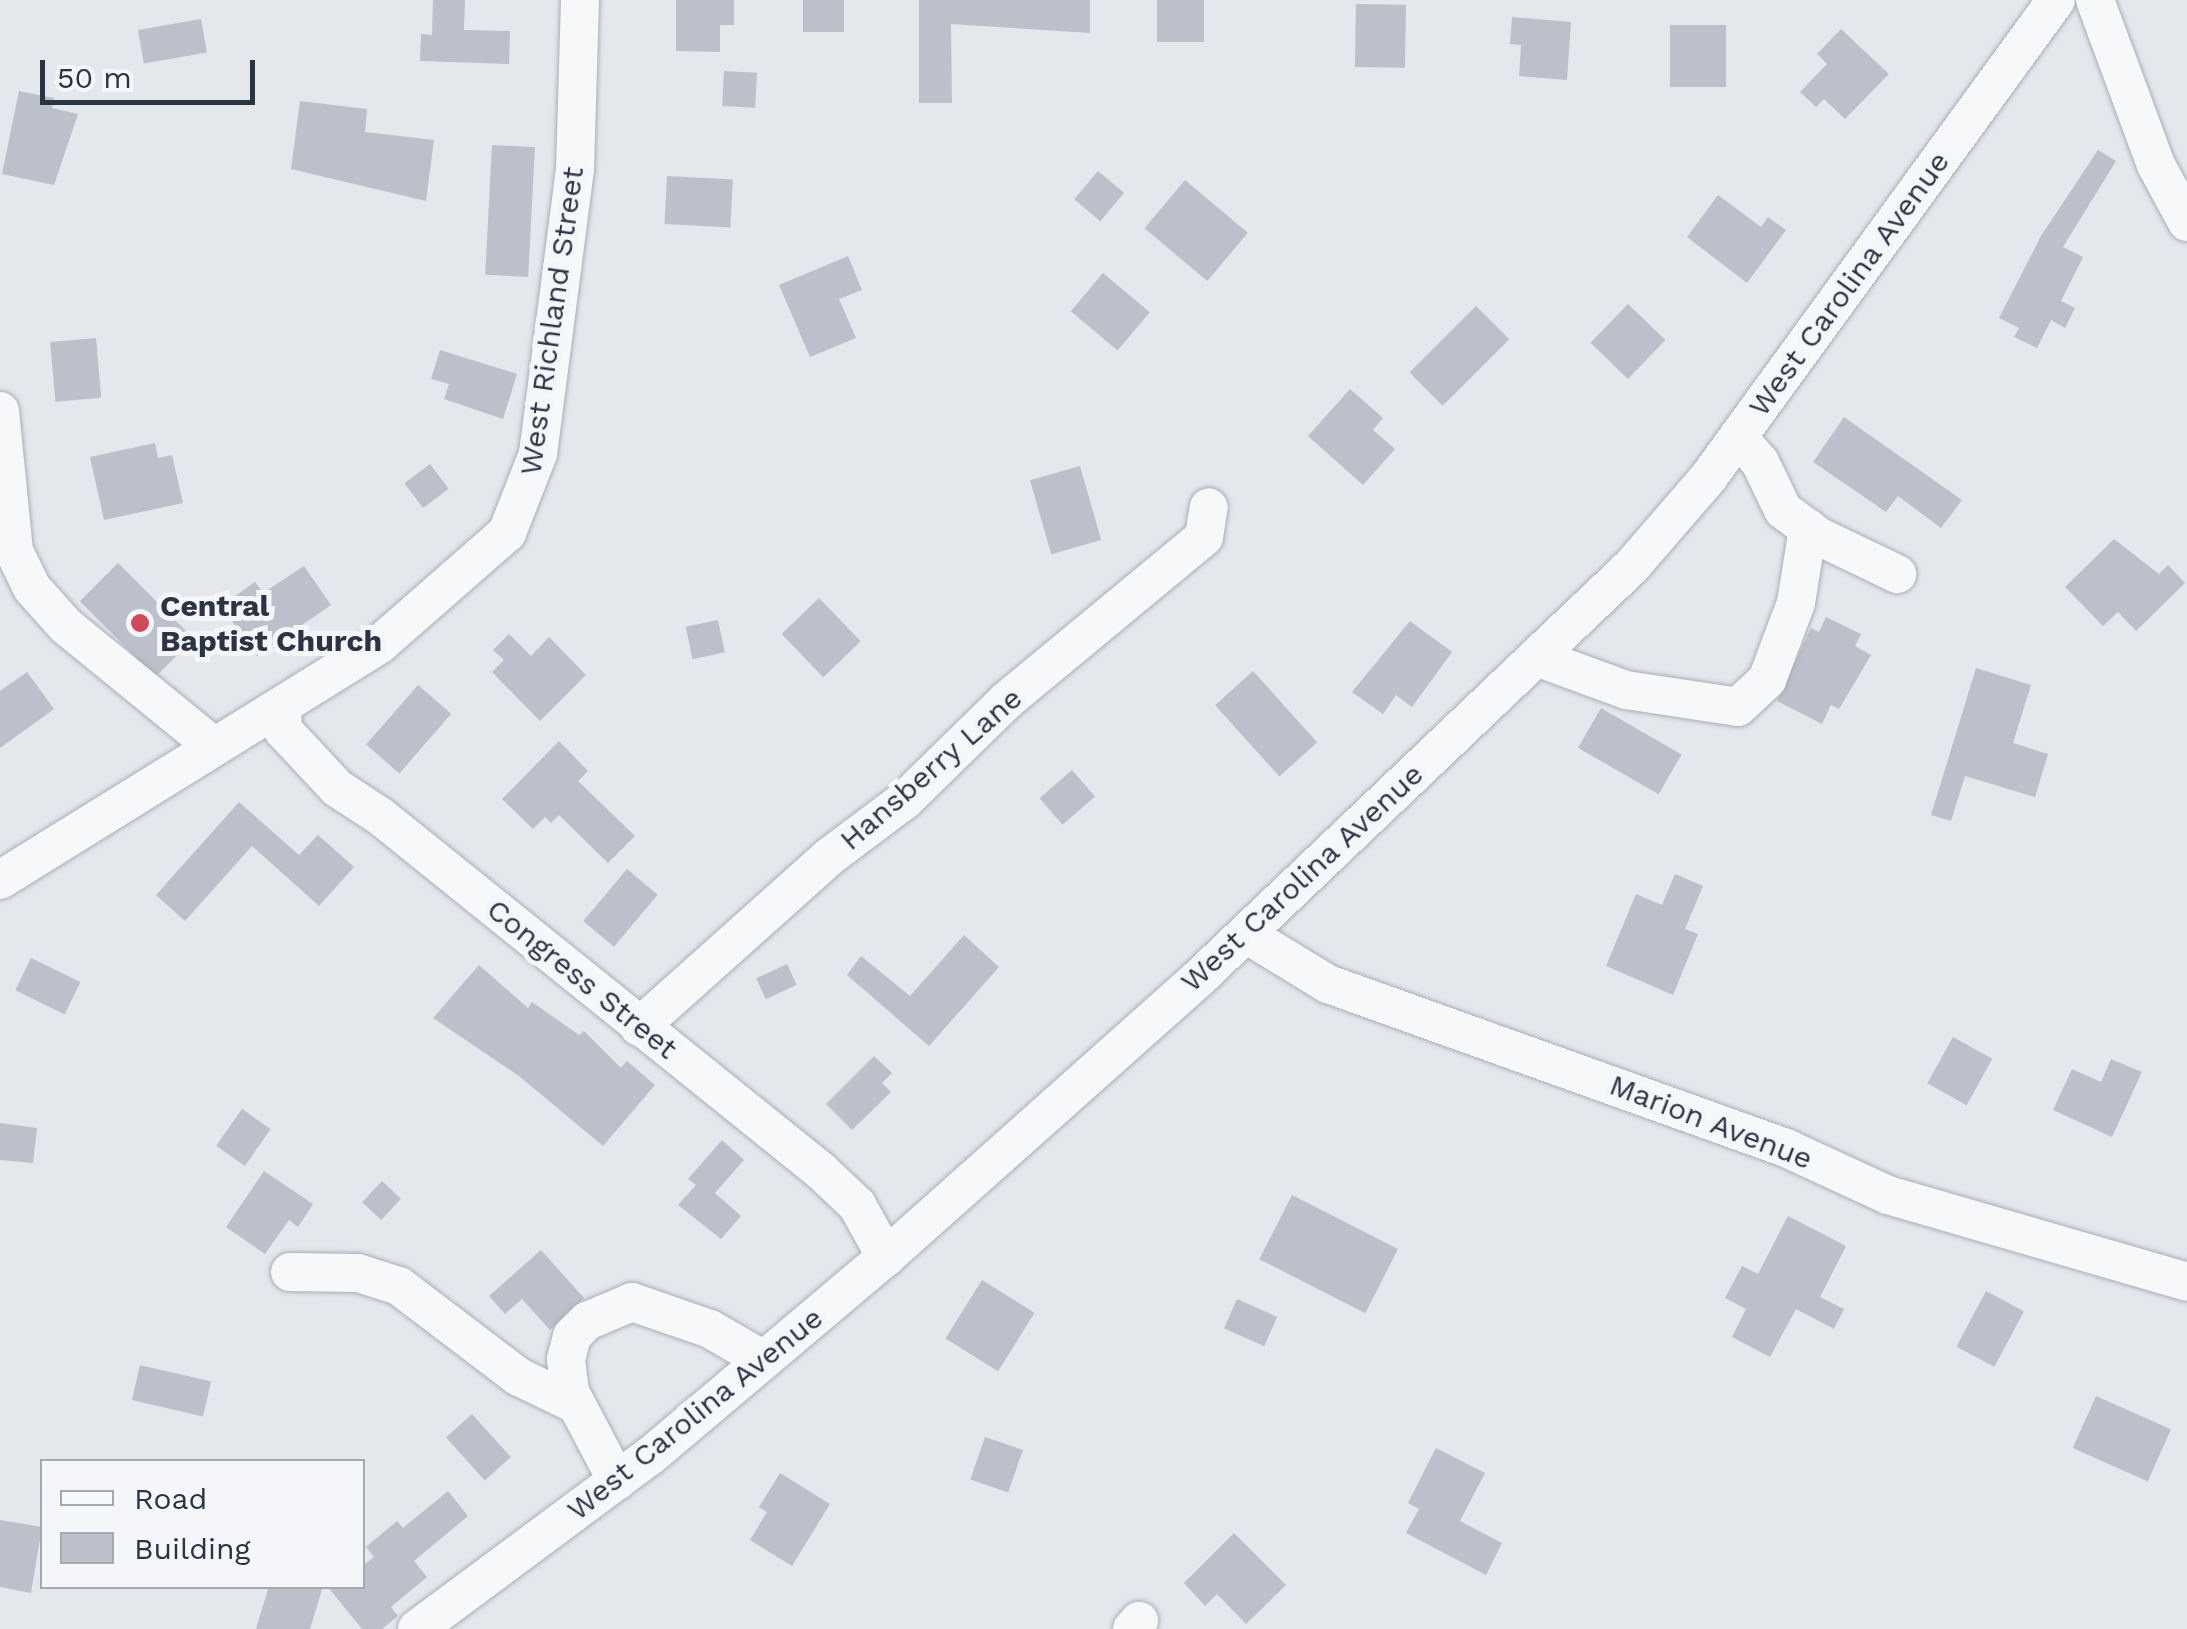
<!DOCTYPE html>
<html>
<head>
<meta charset="utf-8">
<style>
	body { margin:0 }
	#map { position:relative; width:2187px; height:1629px; overflow:hidden; background:#e4e7ec; font-family:"Work Sans",sans-serif }
	div>[style] { position:absolute }
	.building>* { inset:0; background:#bbc0ca; transform-origin:0 0 }
	.roads { filter:drop-shadow(0 0 2px #a9aeb7) drop-shadow(0 0 2px #a9aeb7) }
	.minor>* { height:38px; margin:-19px; padding:0 19px; transform-origin:19px; border-radius:19px; background:#f7f8fa }
	.dots>* { width:28px; height:28px; translate:-50% -50%; box-sizing:border-box; border:5px solid #f4f6f9; border-radius:50% }
	span { translate:-50% -50%; white-space:nowrap; text-align:center; line-height:1.15; -webkit-text-stroke:10px #f4f6f9; paint-order:stroke }
	.street-label { font-size:30px; color:#2b3445 }
	.poi-label { font-size:30px; color:#2b3445; font-weight:700 }
	.left { translate:0 -50%; text-align:left }
	.legend { position:absolute; left:40px; top:1459px; width:325px; height:130px; box-sizing:border-box; background:#f4f6f9; border:2px solid #a4a8b1; margin:0; padding:12px 18px; list-style:none; font-size:30px; color:#2b3445 }
	.legend li { display:flex; align-items:center; gap:20px; height:50px }
	.legend b { width:50px; border:2px solid #a4a8b1 }
	.scale { position:absolute; left:40px; top:60px; width:215px; height:45px; box-sizing:border-box; border:5px solid #2b3445; border-top:0; padding-left:12px; font-size:30px; line-height:35px; white-space:nowrap; color:#2b3445; -webkit-text-stroke:8px #f4f6f9; paint-order:stroke }
</style>
</head>
<body>
<div id="map">
	<div class="building">
		<i style="clip-path:polygon(433px 0,465px 0,464px 30px,510px 31px,509px 64px,420px 61px,421px 34px,432px 35px)"></i>
		<i style="clip-path:polygon(676px 0,734px 0,734px 25px,720px 25px,720px 52px,676px 51px)"></i>
		<i style="left:803px;top:0;width:41px;height:32px"></i>
		<i style="clip-path:polygon(919px 0,1090px 0,1090px 33px,951px 24px,952px 103px,919px 103px)"></i>
		<i style="left:1157px;top:0;width:47px;height:42px"></i>
		<i style="left:1356px;top:4px;width:50px;height:63px;rotate:1deg"></i>
		<i style="clip-path:polygon(1512px 17px,1571px 22px,1567px 80px,1519px 76px,1521px 45px,1510px 44px)"></i>
		<i style="left:201px;top:19px;width:34px;height:64px;rotate:80deg"></i>
		<i style="left:1670px;top:25px;width:56px;height:62px"></i>
		<i style="clip-path:polygon(1841px 29px,1889px 74px,1845px 119px,1824px 99px,1816px 107px,1800px 92px,1827px 64px,1817px 54px)"></i>
		<i style="left:724px;top:71px;width:33px;height:35px;rotate:3deg"></i>
		<i style="clip-path:polygon(19px 91px,54px 98px,52px 108px,78px 114px,54px 185px,2px 174px)"></i>
		<i style="clip-path:polygon(300px 101px,367px 109px,365px 132px,434px 140px,426px 201px,291px 169px)"></i>
		<i style="left:492px;top:145px;width:43px;height:130px;rotate:3deg"></i>
		<i style="clip-path:polygon(2098px 150px,2116px 161px,2063px 247px,2083px 257px,2061px 301px,2075px 308px,2065px 328px,2051px 320px,2037px 348px,2014px 337px,2019px 328px,1999px 318px,2041px 236px)"></i>
		<i style="left:1098px;top:171px;width:34px;height:37px;rotate:40deg"></i>
		<i style="left:667px;top:176px;width:66px;height:48px;rotate:3deg"></i>
		<i style="left:1185px;top:180px;width:82px;height:63px;rotate:40deg"></i>
		<i style="clip-path:polygon(1718px 195px,1761px 227px,1768px 217px,1786px 230px,1747px 283px,1687px 237px)"></i>
		<i style="clip-path:polygon(848px 256px,862px 290px,839px 299px,856px 338px,810px 357px,779px 285px)"></i>
		<i style="left:1103px;top:273px;width:61px;height:50px;rotate:40deg"></i>
		<i style="left:1628px;top:304px;width:52px;height:54px;rotate:44deg"></i>
		<i style="left:1476px;top:306px;width:47px;height:94px;rotate:45deg"></i>
		<i style="left:96px;top:338px;width:60px;height:46px;rotate:85deg"></i>
		<i style="clip-path:polygon(440px 350px,517px 374px,503px 419px,444px 399px,449px 384px,431px 379px)"></i>
		<i style="clip-path:polygon(1350px 389px,1383px 418px,1373px 430px,1395px 449px,1363px 485px,1308px 436px)"></i>
		<i style="clip-path:polygon(1844px 417px,1962px 500px,1941px 528px,1898px 496px,1886px 512px,1813px 462px)"></i>
		<i style="clip-path:polygon(155px 443px,158px 458px,172px 455px,183px 503px,104px 520px,90px 457px)"></i>
		<i style="left:430px;top:464px;width:31px;height:32px;rotate:53deg"></i>
		<i style="left:1080px;top:466px;width:77px;height:52px;rotate:74deg"></i>
		<i style="clip-path:polygon(2114px 539px,2159px 574px,2168px 565px,2185px 583px,2136px 631px,2118px 612px,2103px 626px,2065px 587px)"></i>
		<i style="left:118px;top:563px;width:107px;height:54px;rotate:45deg"></i>
		<i style="clip-path:polygon(304px 566px,331px 605px,257px 656px,221px 606px,255px 582px,263px 593px)"></i>
		<i style="left:819px;top:598px;width:60px;height:52px;rotate:46deg"></i>
		<i style="clip-path:polygon(1826px 617px,1861px 634px,1855px 646px,1871px 655px,1839px 709px,1831px 705px,1822px 724px,1777px 701px,1811px 628px,1819px 632px)"></i>
		<i style="left:718px;top:620px;width:33px;height:33px;rotate:78deg"></i>
		<i style="clip-path:polygon(1410px 621px,1452px 652px,1412px 707px,1396px 695px,1383px 714px,1352px 692px)"></i>
		<i style="clip-path:polygon(509px 634px,531px 656px,549px 637px,586px 675px,540px 721px,492px 672px,504px 660px,493px 650px)"></i>
		<i style="clip-path:polygon(1976px 668px,2031px 685px,2013px 743px,2048px 754px,2035px 797px,1965px 776px,1951px 821px,1931px 815px)"></i>
		<i style="left:1253px;top:671px;width:96px;height:51px;rotate:48deg"></i>
		<i style="clip-path:polygon(27px 672px,54px 709px,0 748px,0 691px)"></i>
		<i style="left:418px;top:685px;width:44px;height:79px;rotate:41deg"></i>
		<i style="left:1601px;top:708px;width:93px;height:46px;rotate:30deg"></i>
		<i style="clip-path:polygon(559px 741px,588px 771px,578px 781px,635px 836px,608px 863px,559px 815px,551px 823px,545px 817px,533px 829px,502px 799px)"></i>
		<i style="left:1072px;top:770px;width:35px;height:43px;rotate:49deg"></i>
		<i style="clip-path:polygon(239px 802px,299px 855px,318px 835px,354px 867px,319px 906px,252px 846px,185px 921px,156px 895px)"></i>
		<i style="left:627px;top:869px;width:40px;height:68px;rotate:40deg"></i>
		<i style="clip-path:polygon(1675px 874px,1703px 886px,1685px 929px,1698px 934px,1673px 995px,1606px 966px,1636px 894px,1662px 905px)"></i>
		<i style="clip-path:polygon(964px 935px,999px 967px,929px 1046px,847px 975px,861px 956px,910px 996px)"></i>
		<i style="left:31px;top:958px;width:55px;height:36px;rotate:26deg"></i>
		<i style="left:787px;top:964px;width:23px;height:34px;rotate:65deg"></i>
		<i style="clip-path:polygon(479px 965px,528px 1008px,532px 1002px,579px 1035px,584px 1031px,621px 1068px,627px 1061px,655px 1085px,603px 1146px,519px 1076px,433px 1018px)"></i>
		<i style="left:1953px;top:1037px;width:45px;height:53px;rotate:29deg"></i>
		<i style="clip-path:polygon(874px 1056px,892px 1073px,882px 1083px,891px 1092px,852px 1130px,826px 1104px)"></i>
		<i style="clip-path:polygon(2111px 1059px,2142px 1072px,2112px 1137px,2053px 1110px,2072px 1069px,2101px 1082px)"></i>
		<i style="left:242px;top:1109px;width:35px;height:45px;rotate:35deg"></i>
		<i style="clip-path:polygon(0 1123px,37px 1128px,33px 1163px,0 1160px)"></i>
		<i style="clip-path:polygon(722px 1140px,744px 1160px,715px 1193px,741px 1216px,721px 1239px,678px 1205px,696px 1185px,688px 1179px)"></i>
		<i style="clip-path:polygon(264px 1171px,313px 1204px,298px 1227px,289px 1220px,265px 1254px,226px 1227px)"></i>
		<i style="left:382px;top:1181px;width:26px;height:29px;rotate:43deg"></i>
		<i style="left:1292px;top:1195px;width:119px;height:72px;rotate:27deg"></i>
		<i style="clip-path:polygon(1788px 1216px,1846px 1246px,1820px 1297px,1844px 1309px,1834px 1329px,1796px 1309px,1770px 1357px,1732px 1337px,1746px 1309px,1725px 1298px,1742px 1266px,1758px 1274px)"></i>
		<i style="clip-path:polygon(541px 1250px,584px 1298px,550px 1330px,522px 1299px,505px 1314px,489px 1296px)"></i>
		<i style="left:982px;top:1280px;width:62px;height:69px;rotate:32deg"></i>
		<i style="left:1986px;top:1291px;width:43px;height:63px;rotate:28deg"></i>
		<i style="left:1237px;top:1299px;width:44px;height:32px;rotate:24deg"></i>
		<i style="left:140px;top:1365px;width:73px;height:36px;rotate:13deg"></i>
		<i style="left:2096px;top:1396px;width:82px;height:57px;rotate:24deg"></i>
		<i style="left:472px;top:1414px;width:58px;height:35px;rotate:48deg"></i>
		<i style="left:985px;top:1437px;width:40px;height:45px;rotate:19deg"></i>
		<i style="clip-path:polygon(1436px 1448px,1485px 1473px,1460px 1521px,1502px 1543px,1486px 1575px,1406px 1533px,1419px 1509px,1408px 1503px)"></i>
		<i style="clip-path:polygon(780px 1473px,830px 1504px,792px 1566px,750px 1540px,767px 1512px,759px 1507px)"></i>
		<i style="clip-path:polygon(448px 1491px,468px 1516px,414px 1561px,427px 1577px,391px 1607px,398px 1616px,382px 1629px,362px 1629px,327px 1586px,362px 1586px,362px 1566px,374px 1557px,366px 1547px,397px 1521px,403px 1528px)"></i>
		<i style="clip-path:polygon(0 1520px,42px 1527px,31px 1593px,0 1587px)"></i>
		<i style="clip-path:polygon(1234px 1533px,1286px 1585px,1246px 1624px,1217px 1594px,1205px 1606px,1184px 1583px)"></i>
		<i style="clip-path:polygon(269px 1586px,323px 1586px,310px 1629px,256px 1629px)"></i>
	</div>
	<div class="roads">
		<div class="minor">
			<i style="left:2095px;top:0;width:176px;rotate:69.7deg"></i>
			<i style="left:2156px;top:165px;width:65px;rotate:61.5deg"></i>
			<i style="left:0;top:411px;width:141px;rotate:84.3deg"></i>
			<i style="left:14px;top:551px;width:41px;rotate:64.1deg"></i>
			<i style="left:32px;top:588px;width:51px;rotate:48.2deg"></i>
			<i style="left:66px;top:626px;width:190px;rotate:39.2deg"></i>
			<i style="left:1738px;top:437px;width:33px;rotate:49deg"></i>
			<i style="left:1760px;top:462px;width:53px;rotate:64.4deg"></i>
			<i style="left:1783px;top:510px;width:44px;rotate:36.6deg"></i>
			<i style="left:1818px;top:536px;width:88px;rotate:25.7deg"></i>
			<i style="left:1536px;top:657px;width:96px;rotate:20.1deg"></i>
			<i style="left:1626px;top:690px;width:113px;rotate:8.6deg"></i>
			<i style="left:1738px;top:707px;width:40px;rotate:-43deg"></i>
			<i style="left:1767px;top:680px;width:82px;rotate:-69.4deg"></i>
			<i style="left:1796px;top:603px;width:76px;rotate:-80.9deg"></i>
			<i style="left:282px;top:706px;width:24px;rotate:88deg"></i>
			<i style="left:283px;top:730px;width:79px;rotate:47deg"></i>
			<i style="left:337px;top:788px;width:51px;rotate:33.1deg"></i>
			<i style="left:380px;top:816px;width:566px;rotate:38.83deg"></i>
			<i style="left:821px;top:1171px;width:50px;rotate:43.4deg"></i>
			<i style="left:857px;top:1205px;width:60px;rotate:60.9deg"></i>
			<i style="left:0;top:880px;width:447px;rotate:-31.8deg"></i>
			<i style="left:380px;top:644px;width:169px;rotate:-41.2deg"></i>
			<i style="left:507px;top:533px;width:85px;rotate:-68.6deg"></i>
			<i style="left:538px;top:454px;width:287px;rotate:-82.6deg"></i>
			<i style="left:575px;top:169px;width:169px;rotate:-88.3deg"></i>
			<i style="left:1246px;top:934px;width:96px;rotate:31.4deg"></i>
			<i style="left:1328px;top:984px;width:489px;rotate:19.7deg"></i>
			<i style="left:1788px;top:1149px;width:110px;rotate:24.7deg"></i>
			<i style="left:1888px;top:1195px;width:311px;rotate:16.2deg"></i>
			<i style="left:639px;top:1027px;width:255px;rotate:-41.8deg"></i>
			<i style="left:829px;top:857px;width:95px;rotate:-36.9deg"></i>
			<i style="left:905px;top:800px;width:141px;rotate:-44.4deg"></i>
			<i style="left:1006px;top:701px;width:257px;rotate:-39.6deg"></i>
			<i style="left:1204px;top:537px;width:30px;rotate:-81deg"></i>
			<i style="left:290px;top:1272px;width:68px;rotate:0.8deg"></i>
			<i style="left:358px;top:1273px;width:43px;rotate:17.6deg"></i>
			<i style="left:399px;top:1286px;width:151px;rotate:37.2deg"></i>
			<i style="left:519px;top:1377px;width:62px;rotate:25.7deg"></i>
			<i style="left:617px;top:1481px;width:101px;rotate:-117.8deg"></i>
			<i style="left:570px;top:1392px;width:33px;rotate:-97deg"></i>
			<i style="left:566px;top:1359px;width:24px;rotate:-75deg"></i>
			<i style="left:572px;top:1336px;width:21px;rotate:-45deg"></i>
			<i style="left:587px;top:1321px;width:49px;rotate:-22.9deg"></i>
			<i style="left:632px;top:1302px;width:83px;rotate:19.1deg"></i>
			<i style="left:710px;top:1329px;width:62px;rotate:29.9deg"></i>
			<i style="left:417px;top:1629px;width:289px;rotate:-36.6deg"></i>
			<i style="left:649px;top:1457px;width:310px;rotate:-40.2deg"></i>
			<i style="left:886px;top:1257px;width:421px;rotate:-41.7deg"></i>
			<i style="left:1200px;top:977px;width:596px;rotate:-43.57deg"></i>
			<i style="left:1632px;top:566px;width:116px;rotate:-49.2deg"></i>
			<i style="left:1708px;top:478px;width:591px;rotate:-53.94deg"></i>
			<i style="left:1132px;top:1629px;width:11px;rotate:-49deg"></i>
		</div>
	</div>
	<div class="dots">
		<i style="left:140px;top:623px;background:#d1495b"></i>
	</div>
	<div class="street-label">
		<span style="left:1849px;top:284px;rotate:-54deg">West Carolina Avenue</span>
		<span style="left:552px;top:321px;rotate:-82deg">West Richland Street</span>
		<span style="left:931px;top:769px;rotate:-41deg">Hansberry Lane</span>
		<span style="left:1302px;top:878px;rotate:-43deg">West Carolina Avenue</span>
		<span style="left:582px;top:979px;rotate:39deg">Congress Street</span>
		<span style="left:1711px;top:1122px;rotate:21deg">Marion Avenue</span>
		<span style="left:695px;top:1414px;rotate:-39deg">West Carolina Avenue</span>
	</div>
	<div class="poi-label">
		<span class="left" style="left:160px;top:623px">Central<br>Baptist Church</span>
	</div>
	<ul class="legend">
	<li><b style="height:12px;background:#f7f8fa"></b>Road</li>
	<li><b style="height:28px;background:#bbc0ca"></b>Building</li>
	</ul>
	<div class="scale">50 m</div>
</div>
</body>
</html>
